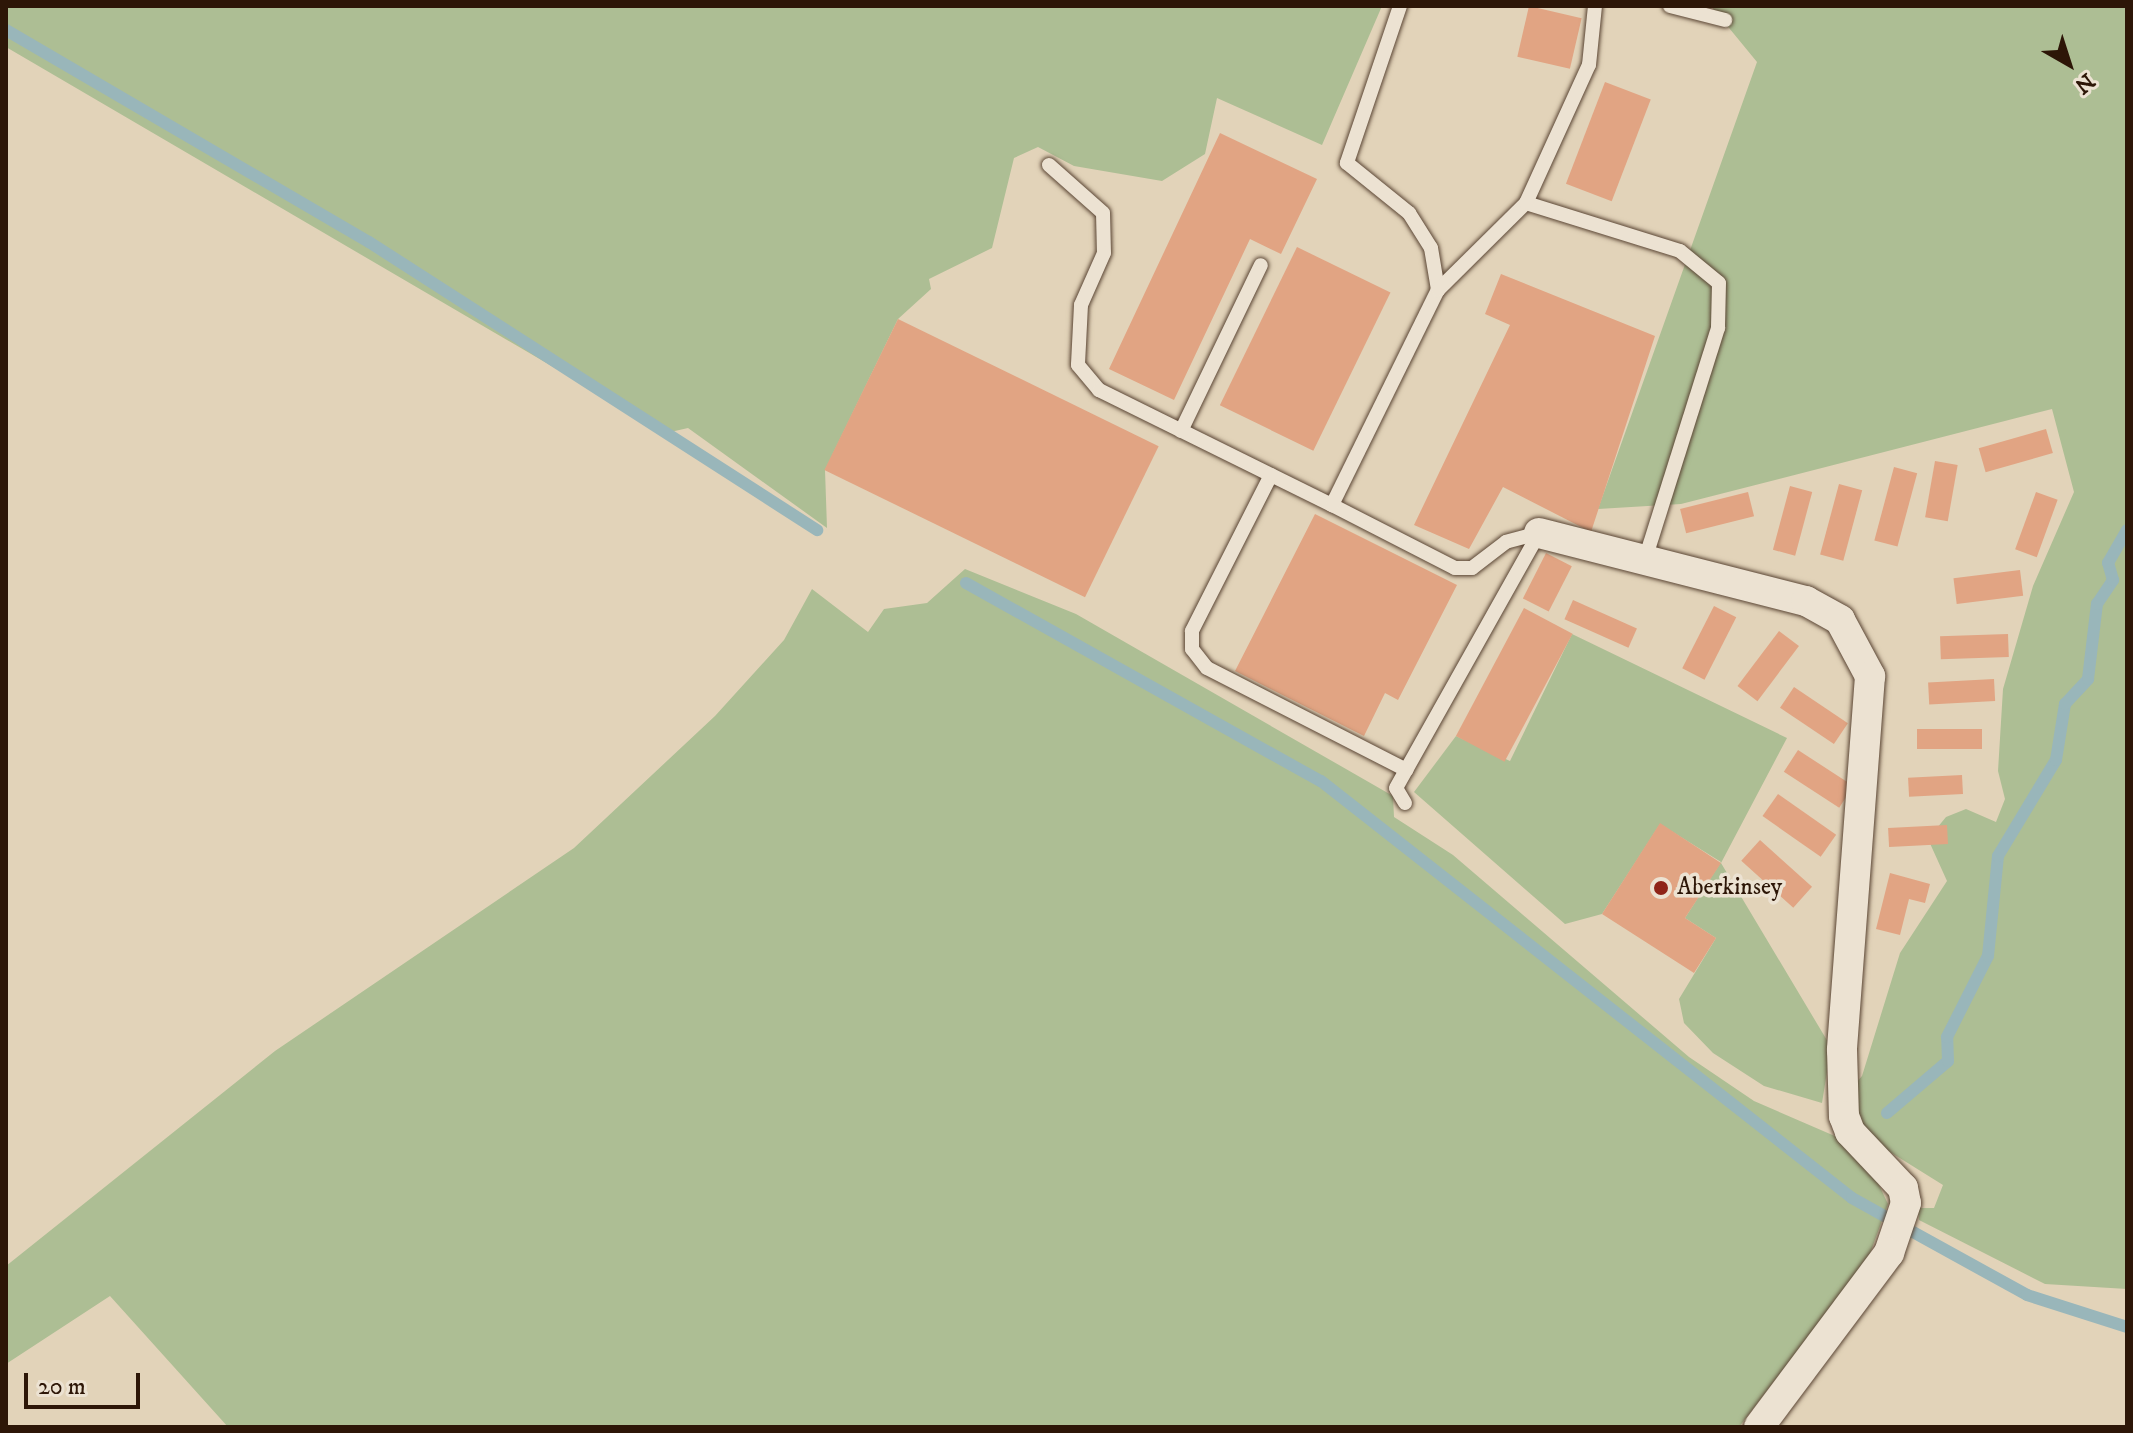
<!DOCTYPE html>
<html>
<head>
<meta charset="utf-8">
<style>
	body { margin:0 }
	#map { position:relative; width:2133px; height:1433px; overflow:hidden; background:#e2d3b9; font-family:"IM FELL DW Pica",serif }
	div>[style] { position:absolute }
	.green>* { inset:0; background:#adbe94 }
	.stream>* { height:12px; margin:-6px; padding:0 6px; transform-origin:6px; border-radius:6px; background:#99b6ba }
	.building>* { inset:0; background:#e1a483; transform-origin:0 0 }
	.roads { filter:drop-shadow(0 0 2px #5a4534) drop-shadow(0 0 2px #5a4534) }
	.service>* { height:14px; margin:-7px; padding:0 7px; transform-origin:7px; border-radius:7px; background:#ece2d2 }
	.minor>* { height:30px; margin:-15px; padding:0 15px; transform-origin:15px; border-radius:15px; background:#ece2d2 }
	.dots>* { width:22px; height:22px; translate:-50% -50%; box-sizing:border-box; border:4px solid #ece2d2; border-radius:50% }
	span { translate:-50% -50%; white-space:nowrap; text-align:center; line-height:1.15; -webkit-text-stroke:7px #ece2d2; paint-order:stroke }
	.poi-label { font-size:24px; color:#2d1607 }
	.left { translate:0 -50%; text-align:left }
	.frame { position:absolute; inset:0; border:8px solid #2d1607; pointer-events:none }
	.north { position:absolute; left:2029px; top:24px; width:80px; height:80px; -webkit-text-stroke:6px #ece2d2; paint-order:stroke; rotate:141deg; font-size:22px; font-weight:700; line-height:32px; text-align:center; color:#2d1607 }
	.north::after { content:''; display:block; margin:auto; width:28px; height:36px; background:#2d1607; clip-path:polygon(50% 0,100% 100%,50% 72%,0 100%) }
	.scale { position:absolute; left:24px; top:1373px; width:116px; height:36px; box-sizing:border-box; border:4px solid #2d1607; border-top:0; padding-left:10px; font-size:24px; line-height:28px; white-space:nowrap; color:#2d1607; -webkit-text-stroke:6px #ece2d2; paint-order:stroke }
</style>
</head>
<body>
<div id="map">
	<div class="green">
		<i style="clip-path:polygon(6px 6px,1382px 6px,1322px 145px,1217px 98px,1205px 154px,1162px 181px,1074px 166px,1038px 147px,1014px 158px,992px 248px,929px 279px,931px 289px,898px 319px,825px 470px,827px 528px,688px 428px,666px 433px,6px 47px)"></i>
		<i style="clip-path:polygon(1711px 6px,2127px 6px,2127px 1289px,2045px 1284px,1919px 1220px,1918px 1208px,1934px 1208px,1943px 1185px,1874px 1142px,1844px 1097px,1862px 1076px,1900px 953px,1947px 881px,1928px 839px,1946px 817px,1966px 809px,1996px 822px,2005px 799px,1998px 771px,2003px 689px,2033px 586px,2074px 492px,2052px 409px,1681px 504px,1598px 509px,1757px 62px)"></i>
		<i style="clip-path:polygon(965px 569px,1076px 614px,1393px 796px,1394px 817px,1453px 855px,1689px 1057px,1754px 1101px,1844px 1140px,1871px 1168px,1888px 1204px,1868px 1259px,1739px 1427px,228px 1427px,110px 1296px,6px 1364px,6px 1266px,275px 1051px,574px 848px,715px 716px,784px 640px,812px 589px,868px 632px,884px 609px,927px 603px)"></i>
		<i style="clip-path:polygon(1572px 634px,1787px 738px,1721px 863px,1831px 1047px,1822px 1103px,1764px 1086px,1713px 1053px,1684px 1023px,1679px 999px,1716px 938px,1685px 918px,1721px 862px,1660px 824px,1602px 914px,1565px 924px,1414px 792px,1456px 736px,1510px 761px)"></i>
	</div>
	<div class="stream">
		<i style="left:6px;top:30px;width:420px;rotate:30.3deg"></i>
		<i style="left:369px;top:242px;width:533px;rotate:32.74deg"></i>
		<i style="left:966px;top:583px;width:406px;rotate:29.2deg"></i>
		<i style="left:1321px;top:781px;width:675px;rotate:38.14deg"></i>
		<i style="left:1852px;top:1198px;width:39px;rotate:29deg"></i>
		<i style="left:1887px;top:1113px;width:80px;rotate:-40.4deg"></i>
		<i style="left:1948px;top:1061px;width:24px;rotate:-92deg"></i>
		<i style="left:1947px;top:1037px;width:91px;rotate:-63.2deg"></i>
		<i style="left:1988px;top:956px;width:100px;rotate:-84.3deg"></i>
		<i style="left:1998px;top:856px;width:112px;rotate:-58.9deg"></i>
		<i style="left:2056px;top:760px;width:57px;rotate:-80.9deg"></i>
		<i style="left:2065px;top:704px;width:34px;rotate:-47deg"></i>
		<i style="left:2088px;top:679px;width:76px;rotate:-83.2deg"></i>
		<i style="left:2097px;top:604px;width:29px;rotate:-56deg"></i>
		<i style="left:2113px;top:580px;width:18px;rotate:-106deg"></i>
		<i style="left:2108px;top:563px;width:38px;rotate:-60deg"></i>
		<i style="left:1913px;top:1232px;width:130px;rotate:28.9deg"></i>
		<i style="left:2027px;top:1295px;width:105px;rotate:17.7deg"></i>
	</div>
	<div class="building">
		<i style="left:1529px;top:6px;width:54px;height:52px;rotate:13deg"></i>
		<i style="left:1605px;top:82px;width:49px;height:109px;rotate:21deg"></i>
		<i style="clip-path:polygon(1220px 133px,1317px 179px,1281px 254px,1250px 239px,1174px 400px,1109px 369px)"></i>
		<i style="left:1297px;top:247px;width:104px;height:176px;rotate:26deg"></i>
		<i style="clip-path:polygon(1501px 274px,1655px 336px,1591px 532px,1503px 487px,1469px 549px,1414px 525px,1510px 325px,1485px 314px)"></i>
		<i style="left:898px;top:319px;width:290px;height:168px;rotate:26deg"></i>
		<i style="left:2046px;top:429px;width:25px;height:70px;rotate:74deg"></i>
		<i style="left:1935px;top:461px;width:23px;height:57px;rotate:10deg"></i>
		<i style="left:1894px;top:467px;width:24px;height:76px;rotate:15deg"></i>
		<i style="left:1839px;top:484px;width:24px;height:73px;rotate:15deg"></i>
		<i style="left:1790px;top:486px;width:23px;height:66px;rotate:15deg"></i>
		<i style="left:1748px;top:492px;width:25px;height:70px;rotate:76deg"></i>
		<i style="left:2036px;top:492px;width:23px;height:61px;rotate:20deg"></i>
		<i style="clip-path:polygon(1315px 514px,1457px 585px,1398px 700px,1385px 693px,1364px 736px,1235px 671px)"></i>
		<i style="left:1546px;top:553px;width:29px;height:51px;rotate:27deg"></i>
		<i style="left:2020px;top:570px;width:26px;height:67px;rotate:83deg"></i>
		<i style="left:1573px;top:600px;width:70px;height:21px;rotate:24deg"></i>
		<i style="left:1714px;top:606px;width:25px;height:70px;rotate:27deg"></i>
		<i style="left:1524px;top:608px;width:55px;height:145px;rotate:28deg"></i>
		<i style="left:1779px;top:631px;width:25px;height:69px;rotate:37deg"></i>
		<i style="left:2008px;top:634px;width:23px;height:68px;rotate:88deg"></i>
		<i style="left:1994px;top:679px;width:22px;height:66px;rotate:87deg"></i>
		<i style="left:1794px;top:687px;width:65px;height:25px;rotate:34deg"></i>
		<i style="left:1982px;top:729px;width:20px;height:65px;rotate:90deg"></i>
		<i style="left:1798px;top:750px;width:66px;height:26px;rotate:33deg"></i>
		<i style="left:1962px;top:775px;width:19px;height:54px;rotate:87deg"></i>
		<i style="left:1778px;top:794px;width:71px;height:27px;rotate:35deg"></i>
		<i style="clip-path:polygon(1660px 823px,1721px 863px,1685px 918px,1716px 938px,1694px 973px,1602px 914px)"></i>
		<i style="left:1947px;top:825px;width:19px;height:59px;rotate:87deg"></i>
		<i style="left:1760px;top:840px;width:70px;height:28px;rotate:42deg"></i>
		<i style="clip-path:polygon(1890px 873px,1930px 884px,1925px 903px,1909px 899px,1900px 935px,1876px 929px)"></i>
	</div>
	<div class="roads">
		<div class="service">
			<i style="left:1400px;top:6px;width:166px;rotate:108.7deg"></i>
			<i style="left:1347px;top:163px;width:80px;rotate:38.9deg"></i>
			<i style="left:1409px;top:213px;width:41px;rotate:57.8deg"></i>
			<i style="left:1431px;top:248px;width:43px;rotate:80.5deg"></i>
			<i style="left:1670px;top:6px;width:57px;rotate:14.3deg"></i>
			<i style="left:1049px;top:165px;width:72px;rotate:41.6deg"></i>
			<i style="left:1103px;top:213px;width:40px;rotate:88.6deg"></i>
			<i style="left:1104px;top:253px;width:57px;rotate:113.9deg"></i>
			<i style="left:1081px;top:305px;width:60px;rotate:92.9deg"></i>
			<i style="left:1078px;top:365px;width:33px;rotate:50deg"></i>
			<i style="left:1099px;top:390px;width:260px;rotate:26.3deg"></i>
			<i style="left:1526px;top:203px;width:161px;rotate:17.3deg"></i>
			<i style="left:1680px;top:251px;width:50px;rotate:39.4deg"></i>
			<i style="left:1719px;top:283px;width:45px;rotate:91.3deg"></i>
			<i style="left:1718px;top:328px;width:242px;rotate:107.5deg"></i>
			<i style="left:1181px;top:431px;width:184px;rotate:-64.3deg"></i>
			<i style="left:1271px;top:475px;width:175px;rotate:116.9deg"></i>
			<i style="left:1192px;top:631px;width:18px;rotate:90deg"></i>
			<i style="left:1192px;top:649px;width:24px;rotate:52deg"></i>
			<i style="left:1207px;top:668px;width:224px;rotate:27.1deg"></i>
			<i style="left:1539px;top:533px;width:34px;rotate:165deg"></i>
			<i style="left:1506px;top:542px;width:43px;rotate:142.6deg"></i>
			<i style="left:1472px;top:568px;width:17px;rotate:180deg"></i>
			<i style="left:1455px;top:568px;width:138px;rotate:-152.9deg"></i>
			<i style="left:1332px;top:505px;width:240px;rotate:-63.8deg"></i>
			<i style="left:1438px;top:290px;width:124px;rotate:-44.7deg"></i>
			<i style="left:1526px;top:203px;width:152px;rotate:-65.5deg"></i>
			<i style="left:1589px;top:65px;width:59px;rotate:-84.2deg"></i>
			<i style="left:1405px;top:803px;width:17px;rotate:-121deg"></i>
			<i style="left:1396px;top:788px;width:292px;rotate:-60.7deg"></i>
		</div>
		<div class="minor">
			<i style="left:1539px;top:533px;width:276px;rotate:14.3deg"></i>
			<i style="left:1806px;top:601px;width:39px;rotate:29deg"></i>
			<i style="left:1840px;top:620px;width:64px;rotate:61.8deg"></i>
			<i style="left:1870px;top:676px;width:375px;rotate:94.3deg"></i>
			<i style="left:1842px;top:1050px;width:66px;rotate:88.3deg"></i>
			<i style="left:1844px;top:1116px;width:17px;rotate:69deg"></i>
			<i style="left:1850px;top:1132px;width:77px;rotate:46.6deg"></i>
			<i style="left:1903px;top:1188px;width:15px;rotate:79deg"></i>
			<i style="left:1906px;top:1203px;width:53px;rotate:108.8deg"></i>
			<i style="left:1889px;top:1253px;width:217px;rotate:126.8deg"></i>
		</div>
	</div>
	<div class="dots">
		<i style="left:1661px;top:888px;background:#8f2418"></i>
	</div>
	<div class="poi-label">
		<span class="left" style="left:1677px;top:888px">Aberkinsey</span>
	</div>
	<div class="frame"></div>
	<div class="north">N</div>
	<div class="scale">20 m</div>
</div>
</body>
</html>
